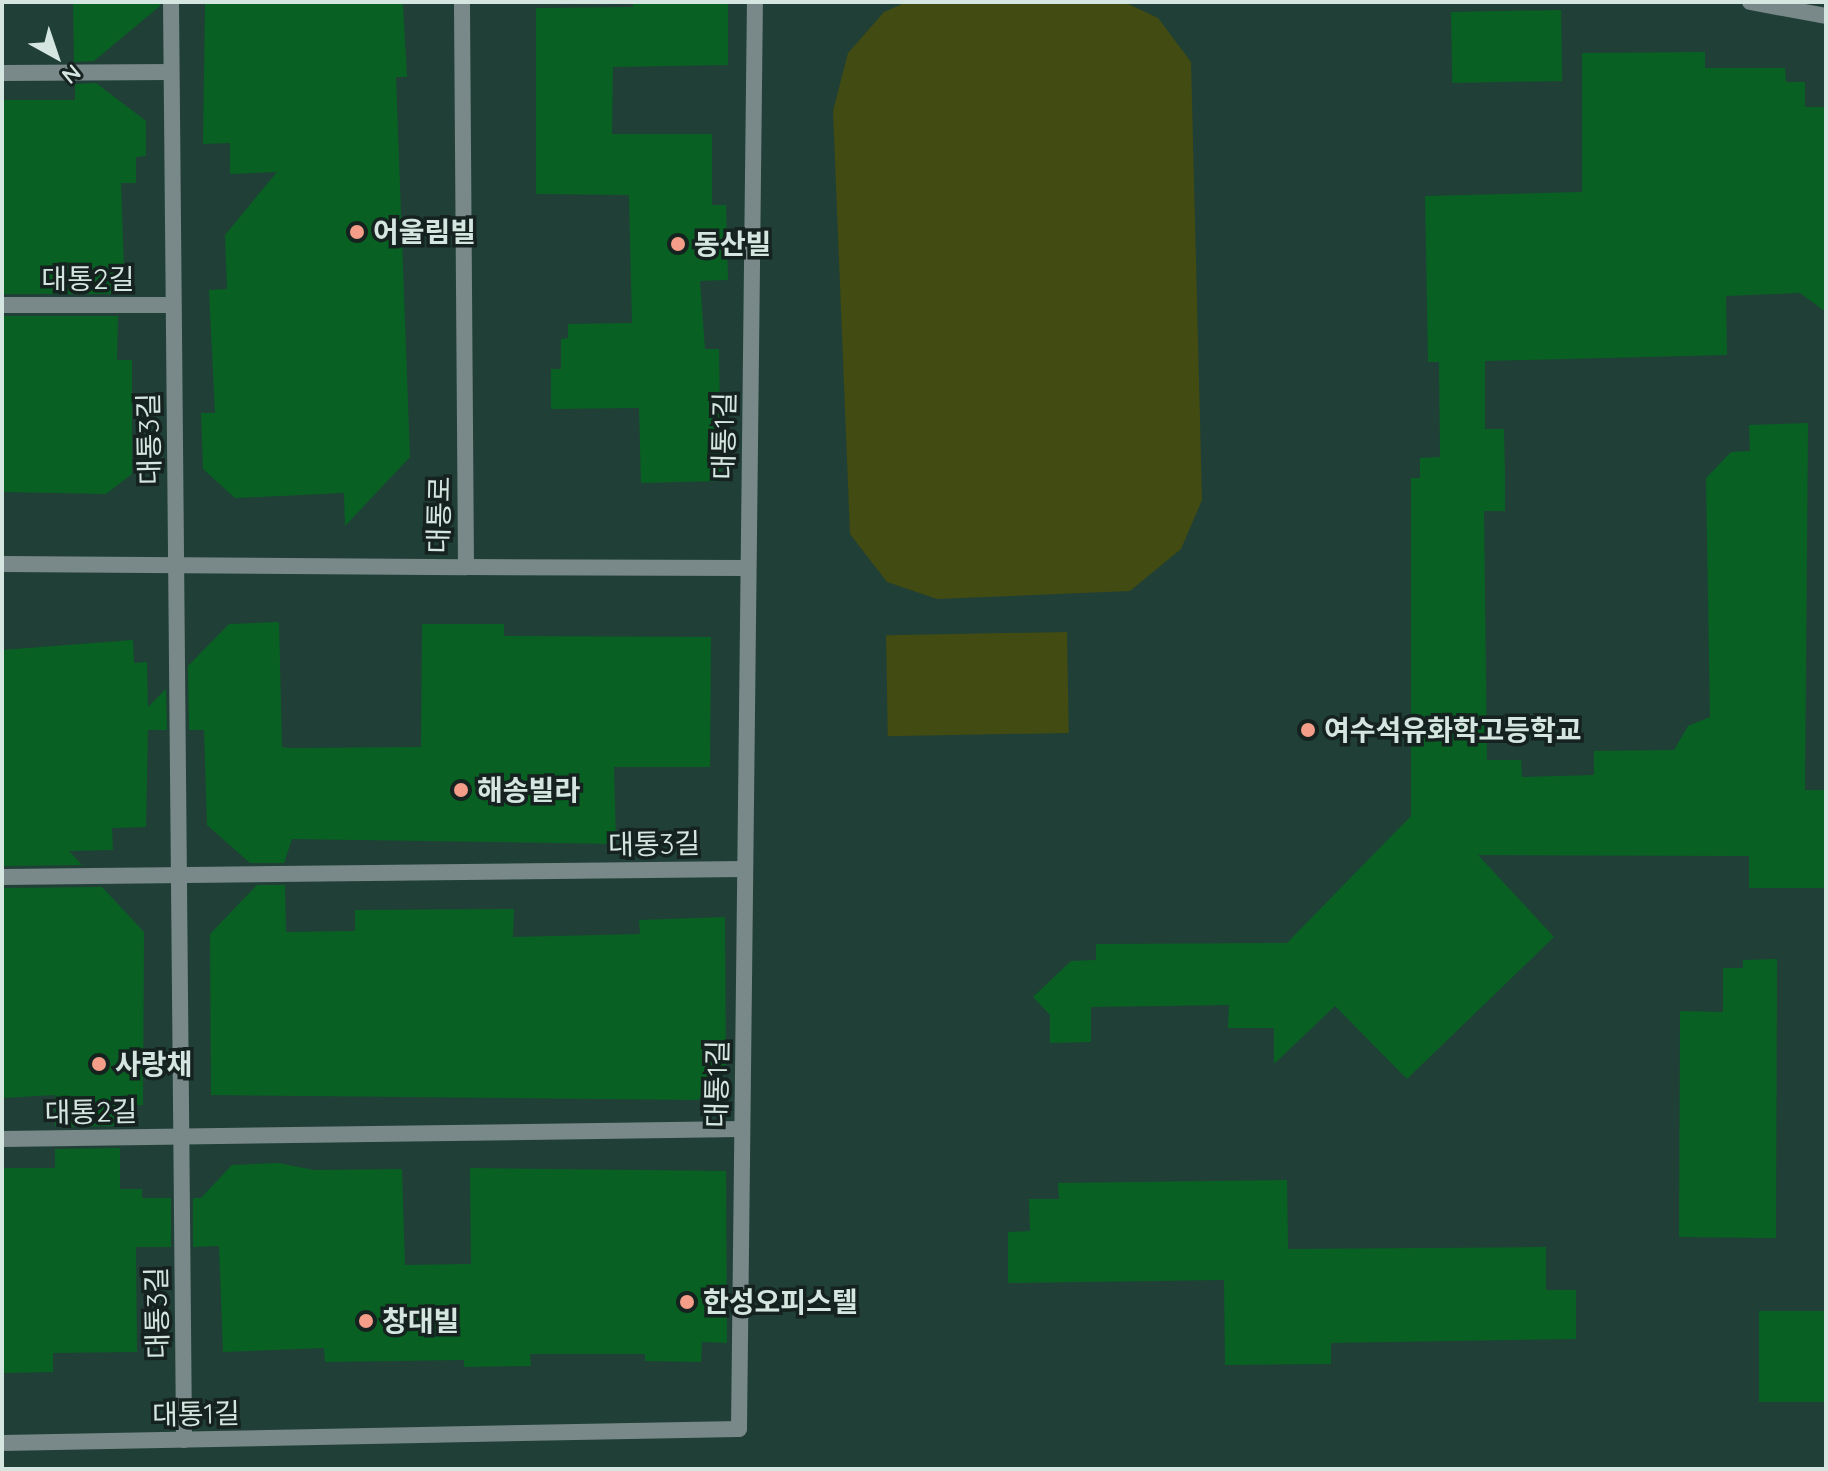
<!DOCTYPE html>
<html>
<head>
<meta charset="utf-8">
<style>
	body { margin:0 }
	#map { position:relative; width:1828px; height:1471px; overflow:hidden; background:#203f37; font-family:Quicksand,"Noto Sans KR",sans-serif }
	div>[style] { position:absolute }
	.green>* { inset:0; background:#414b12; transform-origin:0 0 }
	.building>* { inset:0; background:#086123; transform-origin:0 0 }
	.minor>* { height:16px; margin:-8px; padding:0 8px; transform-origin:8px; border-radius:8px; background:#798889 }
	.dots>* { width:22px; height:22px; translate:-50% -50%; box-sizing:border-box; border:4px solid #15221f; border-radius:50% }
	span { translate:-50% -50%; white-space:nowrap; text-align:center; line-height:1.15; -webkit-text-stroke:7px #15221f; paint-order:stroke }
	.poi-label { font-size:28px; color:#d5e6e0; font-weight:700 }
	.left { translate:0 -50%; text-align:left }
	.street-label { font-size:28px; color:#d5e6e0 }
	.frame { position:absolute; inset:0; border:4px solid #d5e6e0; pointer-events:none }
	.north { position:absolute; left:16px; top:16px; width:80px; height:80px; -webkit-text-stroke:6px #15221f; paint-order:stroke; rotate:140deg; font-size:22px; font-weight:700; line-height:32px; text-align:center; color:#d5e6e0 }
	.north::after { content:''; display:block; margin:auto; width:28px; height:36px; background:#d5e6e0; clip-path:polygon(50% 0,100% 100%,50% 72%,0 100%) }
</style>
</head>
<body>
<div id="map">
	<div class="green">
		<i style="clip-path:polygon(907px 2px,1124px 2px,1158px 18px,1191px 62px,1202px 500px,1181px 549px,1130px 591px,937px 599px,887px 582px,850px 534px,833px 111px,848px 53px,884px 12px)"></i>
		<i style="left:1067px;top:632px;width:101px;height:181px;rotate:89deg"></i>
	</div>
	<div class="building">
		<i style="clip-path:polygon(73px 2px,160px 2px,160px 6px,94px 61px,74px 62px)"></i>
		<i style="clip-path:polygon(205px 2px,403px 4px,407px 77px,396px 77px,410px 457px,345px 526px,344px 493px,235px 498px,203px 469px,201px 413px,215px 413px,209px 290px,227px 289px,225px 235px,277px 172px,230px 174px,230px 143px,203px 144px)"></i>
		<i style="clip-path:polygon(633px 2px,728px 2px,728px 65px,613px 67px,612px 134px,712px 134px,712px 205px,726px 205px,728px 280px,700px 281px,705px 349px,719px 349px,721px 481px,641px 483px,639px 408px,551px 409px,551px 369px,561px 369px,561px 339px,568px 338px,568px 324px,632px 323px,629px 195px,536px 194px,536px 8px,633px 7px)"></i>
		<i style="left:1561px;top:10px;width:71px;height:110px;rotate:89deg"></i>
		<i style="clip-path:polygon(1705px 52px,1705px 68px,1785px 68px,1786px 82px,1805px 82px,1805px 107px,1826px 107px,1826px 312px,1800px 293px,1726px 296px,1727px 355px,1485px 361px,1485px 429px,1504px 429px,1505px 474px,1505px 511px,1484px 511px,1487px 760px,1521px 760px,1522px 777px,1594px 775px,1594px 751px,1674px 750px,1688px 726px,1710px 717px,1706px 478px,1731px 452px,1750px 451px,1749px 425px,1808px 423px,1805px 790px,1826px 790px,1826px 888px,1749px 888px,1749px 856px,1478px 855px,1554px 937px,1407px 1079px,1335px 1006px,1274px 1064px,1274px 1028px,1228px 1028px,1229px 1005px,1091px 1007px,1091px 1042px,1050px 1043px,1050px 1015px,1033px 997px,1071px 961px,1096px 960px,1096px 944px,1287px 943px,1411px 816px,1411px 478px,1420px 478px,1420px 458px,1440px 457px,1439px 362px,1428px 362px,1425px 196px,1582px 192px,1582px 53px)"></i>
		<i style="clip-path:polygon(96px 83px,146px 121px,146px 156px,136px 157px,136px 183px,121px 183px,124px 267px,118px 267px,118px 294px,2px 294px,2px 100px,75px 100px,75px 84px)"></i>
		<i style="clip-path:polygon(2px 316px,118px 316px,117px 360px,132px 360px,132px 474px,106px 494px,2px 492px)"></i>
		<i style="clip-path:polygon(279px 622px,282px 747px,290px 748px,421px 747px,422px 624px,504px 624px,504px 636px,711px 637px,710px 767px,614px 767px,616px 844px,292px 839px,284px 863px,250px 863px,207px 825px,204px 730px,189px 730px,188px 666px,229px 624px)"></i>
		<i style="clip-path:polygon(133px 640px,134px 663px,147px 662px,148px 707px,166px 689px,167px 730px,148px 730px,146px 827px,112px 828px,113px 850px,69px 851px,82px 865px,2px 866px,2px 650px)"></i>
		<i style="clip-path:polygon(257px 885px,285px 885px,286px 932px,355px 931px,355px 910px,514px 909px,513px 937px,640px 934px,639px 920px,725px 917px,726px 1070px,698px 1100px,211px 1095px,210px 934px)"></i>
		<i style="clip-path:polygon(102px 887px,144px 932px,143px 1105px,119px 1105px,120px 1126px,55px 1127px,55px 1095px,2px 1098px,2px 888px)"></i>
		<i style="clip-path:polygon(1777px 959px,1776px 1238px,1679px 1237px,1680px 1011px,1723px 1012px,1723px 968px,1743px 968px,1743px 960px)"></i>
		<i style="clip-path:polygon(120px 1148px,120px 1189px,142px 1189px,142px 1198px,171px 1198px,171px 1247px,136px 1247px,137px 1352px,53px 1353px,53px 1372px,2px 1373px,2px 1168px,55px 1168px,55px 1149px)"></i>
		<i style="clip-path:polygon(278px 1163px,314px 1170px,402px 1169px,405px 1265px,471px 1264px,470px 1168px,726px 1171px,727px 1343px,702px 1342px,701px 1362px,645px 1361px,645px 1354px,530px 1354px,531px 1366px,464px 1367px,464px 1360px,325px 1362px,324px 1348px,223px 1352px,219px 1246px,193px 1247px,193px 1198px,201px 1198px,232px 1165px)"></i>
		<i style="clip-path:polygon(1287px 1180px,1288px 1249px,1546px 1247px,1546px 1290px,1576px 1290px,1576px 1339px,1331px 1343px,1331px 1364px,1225px 1365px,1224px 1280px,1008px 1283px,1008px 1232px,1030px 1231px,1029px 1199px,1059px 1199px,1058px 1183px)"></i>
		<i style="left:1826px;top:1311px;width:91px;height:67px;rotate:90deg"></i>
	</div>
	<div class="minor">
		<i style="left:171px;top:2px;width:1438px;rotate:89.48deg"></i>
		<i style="left:1750px;top:2px;width:77px;rotate:10.4deg"></i>
		<i style="left:2px;top:73px;width:169px;rotate:-0.3deg"></i>
		<i style="left:2px;top:305px;width:171px"></i>
		<i style="left:2px;top:564px;width:464px;rotate:0.4deg"></i>
		<i style="left:466px;top:567px;width:565px;rotate:-90.41deg"></i>
		<i style="left:466px;top:567px;width:282px;rotate:0.2deg"></i>
		<i style="left:2px;top:877px;width:743px;rotate:-0.62deg"></i>
		<i style="left:2px;top:1139px;width:740px;rotate:-0.77deg"></i>
		<i style="left:2px;top:1443px;width:737px;rotate:-1.09deg"></i>
		<i style="left:739px;top:1429px;width:1427px;rotate:-89.36deg"></i>
	</div>
	<div class="dots">
		<i style="left:357px;top:232px;background:#f49e89"></i>
		<i style="left:678px;top:244px;background:#f49e89"></i>
		<i style="left:1308px;top:730px;background:#f49e89"></i>
		<i style="left:461px;top:790px;background:#f49e89"></i>
		<i style="left:99px;top:1064px;background:#f49e89"></i>
		<i style="left:687px;top:1302px;background:#f49e89"></i>
		<i style="left:366px;top:1321px;background:#f49e89"></i>
	</div>
	<div class="poi-label">
		<span class="left" style="left:373px;top:232px">어울림빌</span>
		<span class="left" style="left:694px;top:244px">동산빌</span>
		<span class="left" style="left:1324px;top:730px">여수석유화학고등학교</span>
		<span class="left" style="left:477px;top:790px">해송빌라</span>
		<span class="left" style="left:115px;top:1064px">사랑채</span>
		<span class="left" style="left:703px;top:1302px">한성오피스텔</span>
		<span class="left" style="left:382px;top:1321px">창대빌</span>
	</div>
	<div class="street-label">
		<span style="left:88px;top:279px">대통2길</span>
		<span style="left:724px;top:436px;rotate:-89deg">대통1길</span>
		<span style="left:149px;top:439px;rotate:-91deg">대통3길</span>
		<span style="left:439px;top:515px;rotate:-89deg">대통로</span>
		<span style="left:654px;top:844px;rotate:-1deg">대통3길</span>
		<span style="left:717px;top:1084px;rotate:-89deg">대통1길</span>
		<span style="left:91px;top:1112px;rotate:-1deg">대통2길</span>
		<span style="left:157px;top:1313px;rotate:-91deg">대통3길</span>
		<span style="left:196px;top:1414px;rotate:-1deg">대통1길</span>
	</div>
	<div class="frame"></div>
	<div class="north">N</div>
</div>
</body>
</html>
